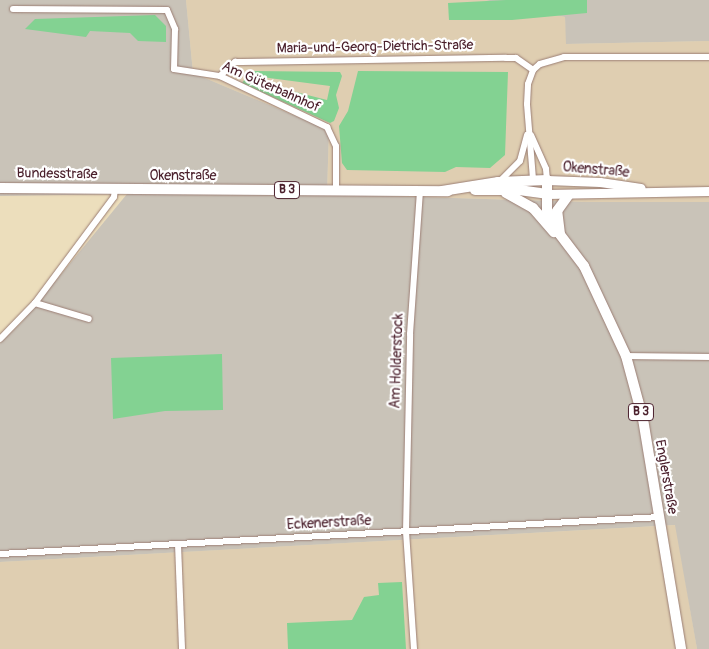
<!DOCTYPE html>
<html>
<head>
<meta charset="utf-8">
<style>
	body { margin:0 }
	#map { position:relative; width:709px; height:649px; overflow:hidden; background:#ecdebc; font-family:Pangolin,sans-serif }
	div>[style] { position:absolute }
	.built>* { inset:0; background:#dfceb1 }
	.industrial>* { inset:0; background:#c9c3b8 }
	.green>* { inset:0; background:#83d292 }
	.roads { filter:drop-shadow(0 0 1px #9b7e74) drop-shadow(0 0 1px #9b7e74) }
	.street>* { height:6px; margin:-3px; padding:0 3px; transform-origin:3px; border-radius:3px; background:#fff }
	.secondary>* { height:9px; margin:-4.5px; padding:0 4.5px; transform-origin:4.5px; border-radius:4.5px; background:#fff }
	.primary>* { height:10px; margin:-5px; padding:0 5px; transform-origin:5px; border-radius:5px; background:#fff }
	span { translate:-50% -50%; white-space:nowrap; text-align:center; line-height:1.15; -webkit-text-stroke:4.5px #fff; paint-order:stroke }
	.shield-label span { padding:1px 4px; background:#fff; border:1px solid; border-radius:4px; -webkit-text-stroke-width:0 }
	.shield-label { font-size:12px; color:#4a1f2b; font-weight:700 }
	.street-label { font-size:14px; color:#4a1f2b }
</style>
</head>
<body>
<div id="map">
	<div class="built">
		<i style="clip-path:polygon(186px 0,485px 0,565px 17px,567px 44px,709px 41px,709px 202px,587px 202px,327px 194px,329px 130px,193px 73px)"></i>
		<i style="clip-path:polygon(676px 525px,697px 649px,0 649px,0 562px)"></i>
	</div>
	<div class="industrial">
		<i style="clip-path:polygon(0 0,186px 0,193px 73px,329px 130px,327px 194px,587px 202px,709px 202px,709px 649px,697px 649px,675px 525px,0 562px,0 343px,21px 323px,127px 194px,0 196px)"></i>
		<i style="clip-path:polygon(485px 0,709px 0,709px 41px,566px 44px,565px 17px)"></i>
	</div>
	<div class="green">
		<i style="clip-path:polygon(506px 0,587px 0,587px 13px,512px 20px,449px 20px,448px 3px)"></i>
		<i style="clip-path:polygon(155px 15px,166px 26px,166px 42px,138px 41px,130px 33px,90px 31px,86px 37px,25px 29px,35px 19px)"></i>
		<i style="clip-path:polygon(246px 71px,340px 72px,342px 76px,336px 95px,339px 108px,334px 121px,330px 123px,242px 83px,245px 79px,327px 100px,330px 86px,247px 75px)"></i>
		<i style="clip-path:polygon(358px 71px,508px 72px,505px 155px,490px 168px,456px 167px,445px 172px,347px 170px,342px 163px,339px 126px,348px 111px)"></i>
		<i style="clip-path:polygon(222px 354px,223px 410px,165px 411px,113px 419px,111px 358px)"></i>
		<i style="clip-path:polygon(402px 582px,406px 649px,288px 649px,287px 623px,352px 620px,364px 597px,379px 595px,378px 583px)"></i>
	</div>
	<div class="roads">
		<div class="street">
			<i style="left:13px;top:9px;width:154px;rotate:0.4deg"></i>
			<i style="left:167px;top:10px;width:21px;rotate:67deg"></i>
			<i style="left:175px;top:29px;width:40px;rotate:91.4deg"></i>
			<i style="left:174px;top:69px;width:47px;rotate:8.7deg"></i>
			<i style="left:220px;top:76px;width:119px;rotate:25.5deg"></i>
			<i style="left:327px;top:127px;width:21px;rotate:65deg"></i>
			<i style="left:336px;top:146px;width:44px;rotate:90deg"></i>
			<i style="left:220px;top:76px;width:21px;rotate:-43deg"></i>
			<i style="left:235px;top:62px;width:7px"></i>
			<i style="left:242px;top:62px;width:264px;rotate:-0.9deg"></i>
			<i style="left:506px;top:58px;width:10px"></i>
			<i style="left:516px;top:58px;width:21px;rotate:35deg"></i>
			<i style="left:531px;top:135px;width:37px;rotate:66deg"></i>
			<i style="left:546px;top:169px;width:11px;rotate:85deg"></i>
			<i style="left:533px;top:179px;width:75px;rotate:-94.6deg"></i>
			<i style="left:527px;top:104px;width:20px;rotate:-87deg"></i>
			<i style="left:528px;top:84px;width:15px;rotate:-70deg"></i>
			<i style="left:533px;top:70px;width:9px;rotate:-41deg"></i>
			<i style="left:540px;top:64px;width:25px;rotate:-16deg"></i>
			<i style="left:564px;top:57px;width:145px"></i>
			<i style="left:500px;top:181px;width:28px;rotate:-45deg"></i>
			<i style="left:520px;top:161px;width:27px;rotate:-75deg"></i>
			<i style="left:35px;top:303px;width:56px;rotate:16.5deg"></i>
			<i style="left:0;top:339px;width:50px;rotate:-45.8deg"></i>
			<i style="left:35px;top:303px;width:132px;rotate:-53.3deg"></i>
			<i style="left:114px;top:197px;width:8px;rotate:-83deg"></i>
			<i style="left:626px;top:356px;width:83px;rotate:0.7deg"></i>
			<i style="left:178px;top:544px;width:105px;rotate:87.8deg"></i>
			<i style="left:0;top:554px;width:660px;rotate:-3.21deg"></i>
			<i style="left:414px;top:649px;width:117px;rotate:-93.9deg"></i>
			<i style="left:406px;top:532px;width:198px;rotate:-88.8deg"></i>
			<i style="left:410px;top:334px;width:143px;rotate:-86deg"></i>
		</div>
		<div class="secondary">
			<i style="left:547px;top:180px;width:53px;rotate:2.2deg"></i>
			<i style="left:600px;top:182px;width:41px;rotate:8.3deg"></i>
			<i style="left:547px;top:194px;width:162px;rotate:-1.1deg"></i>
		</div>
		<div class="primary">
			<i style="left:0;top:188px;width:448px;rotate:0.4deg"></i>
			<i style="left:475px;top:190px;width:44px"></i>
			<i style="left:519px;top:190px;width:28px;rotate:8deg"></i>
			<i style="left:442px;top:191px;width:57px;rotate:-9.1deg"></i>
			<i style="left:498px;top:182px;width:49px;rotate:-2.3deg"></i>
			<i style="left:547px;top:180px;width:30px;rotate:90deg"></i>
			<i style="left:547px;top:210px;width:15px;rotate:70deg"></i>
			<i style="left:552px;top:224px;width:53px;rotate:52.7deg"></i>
			<i style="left:584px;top:266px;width:99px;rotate:65deg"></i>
			<i style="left:626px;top:356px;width:65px;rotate:74.9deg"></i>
			<i style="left:643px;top:419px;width:233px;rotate:80.6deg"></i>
			<i style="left:506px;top:193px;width:31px;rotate:29deg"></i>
			<i style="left:533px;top:208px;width:32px;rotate:49deg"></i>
			<i style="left:560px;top:234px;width:23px;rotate:-97deg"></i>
			<i style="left:557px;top:211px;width:19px;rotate:-54deg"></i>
		</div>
	</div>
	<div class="shield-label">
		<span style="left:287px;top:190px">B 3</span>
		<span style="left:641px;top:412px">B 3</span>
	</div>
	<div class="street-label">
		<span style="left:375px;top:47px;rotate:-1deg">Maria-und-Georg-Dietrich-Straße</span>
		<span style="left:271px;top:87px;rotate:24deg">Am Güterbahnhof</span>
		<span style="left:596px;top:170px;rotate:5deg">Okenstraße</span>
		<span style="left:57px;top:174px;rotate:1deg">Bundesstraße</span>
		<span style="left:183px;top:176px">Okenstraße</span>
		<span style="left:397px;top:361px;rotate:-88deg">Am Holderstock</span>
		<span style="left:666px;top:477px;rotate:80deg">Englerstraße</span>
		<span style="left:329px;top:523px;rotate:-3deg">Eckenerstraße</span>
	</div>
</div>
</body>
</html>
